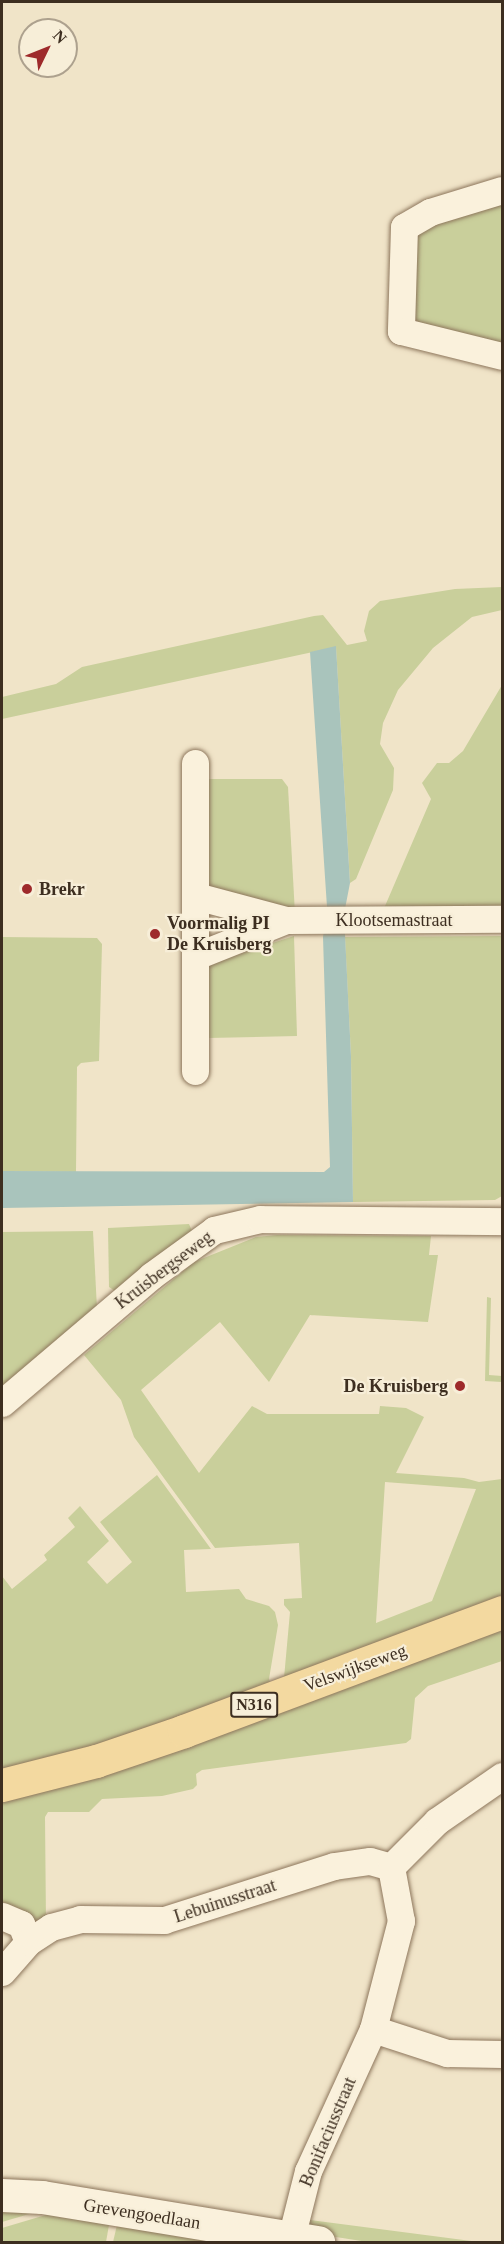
<!DOCTYPE html>
<html>
<head>
<meta charset="utf-8">
<style>
	body { margin:0 }
	#map { position:relative; width:504px; height:2244px; overflow:hidden; background:#f0e4c8; font-family:"Times New Roman",serif }
	div>[style] { position:absolute }
	.green>* { inset:0; background:#c9cf9b }
	.water>* { inset:0; background:#a9c4bc }
	.roads { filter:drop-shadow(0 0 2px #8d765c) drop-shadow(0 0 2px #8d765c) }
	.minor>* { height:27px; margin:-13.5px; padding:0 13.5px; transform-origin:13.5px; border-radius:13.5px; background:#faf1dc }
	.tertiary>* { height:33px; margin:-16.5px; padding:0 16.5px; transform-origin:16.5px; border-radius:16.5px; background:#faf1dc }
	.primary>* { height:33px; margin:-16.5px; padding:0 16.5px; transform-origin:16.5px; border-radius:16.5px; background:#f3d9a0 }
	.dots>* { width:16px; height:16px; translate:-50% -50%; box-sizing:border-box; border:3px solid #f7eed8; border-radius:50% }
	span { translate:-50% -50%; white-space:nowrap; text-align:center; line-height:1.15; -webkit-text-stroke:4.5px #f7eed8; paint-order:stroke }
	.shield-label span { padding:2px 4px; background:#f7eed8; border:2px solid; border-radius:4px; -webkit-text-stroke-width:0 }
	.shield-label { font-size:16px; color:#3d2e20; font-weight:700 }
	.poi-label { font-size:18px; color:#3d2e20; font-weight:700 }
	.left { translate:0 -50%; text-align:left }
	.right { translate:-100% -50%; text-align:right }
	.street-label { font-size:18px; color:#3d2e20 }
	.frame { position:absolute; inset:0; border:3px solid #3d2e20; pointer-events:none }
	.north { position:absolute; left:18px; top:18px; width:60px; height:60px; box-sizing:border-box; background:#f7eed8; border:2px solid #ada18e; border-radius:50%; rotate:47deg; font-size:16px; font-weight:700; line-height:24px; text-align:center; color:#3d2e20 }
	.north::after { content:''; display:block; margin:auto; width:21px; height:27px; background:#9e2a2b; clip-path:polygon(50% 0,100% 100%,50% 72%,0 100%) }
</style>
</head>
<body>
<div id="map">
	<div class="green">
		<i style="clip-path:polygon(502px 201px,502px 345px,418px 322px,413px 317px,411px 247px,418px 229px)"></i>
		<i style="clip-path:polygon(502px 587px,502px 610px,472px 617px,433px 648px,398px 690px,383px 723px,380px 744px,394px 768px,393px 790px,356px 879px,350px 883px,336px 647px,2px 719px,2px 697px,56px 684px,82px 667px,314px 616px,323px 615px,347px 645px,367px 641px,364px 631px,369px 611px,380px 601px,455px 589px)"></i>
		<i style="clip-path:polygon(502px 685px,502px 916px,382px 913px,431px 799px,422px 783px,437px 763px,449px 763px,463px 751px)"></i>
		<i style="clip-path:polygon(207px 779px,282px 779px,288px 787px,295px 914px,203px 893px)"></i>
		<i style="clip-path:polygon(294px 936px,297px 1036px,208px 1038px,202px 966px)"></i>
		<i style="clip-path:polygon(502px 936px,502px 1196px,495px 1200px,353px 1202px,351px 1056px,345px 937px)"></i>
		<i style="clip-path:polygon(2px 937px,97px 938px,102px 944px,99px 1061px,81px 1063px,77px 1067px,76px 1172px,2px 1171px)"></i>
		<i style="clip-path:polygon(189px 1224px,192px 1231px,115px 1291px,109px 1287px,108px 1228px)"></i>
		<i style="clip-path:polygon(93px 1231px,97px 1309px,2px 1386px,2px 1232px)"></i>
		<i style="clip-path:polygon(evenodd,277px 1235px,431px 1236px,429px 1255px,438px 1255px,428px 1322px,310px 1315px,269px 1382px,220px 1322px,141px 1390px,199px 1473px,252px 1406px,267px 1414px,379px 1414px,380px 1406px,406px 1408px,424px 1417px,396px 1473px,464px 1478px,479px 1482px,502px 1479px,502px 1600px,284px 1678px,290px 1612px,284px 1605px,284px 1599px,302px 1598px,299px 1543px,215px 1548px,134px 1437px,121px 1400px,84px 1355px,194px 1262px,256px 1237px,277px 1235px,385px 1482px,476px 1489px,432px 1601px,376px 1623px,385px 1482px)"></i>
		<i style="clip-path:polygon(487px 1297px,491px 1298px,489px 1375px,502px 1376px,502px 1382px,485px 1381px)"></i>
		<i style="clip-path:polygon(157px 1475px,211px 1549px,184px 1550px,186px 1592px,239px 1589px,246px 1599px,269px 1606px,275px 1612px,278px 1625px,269px 1679px,272px 1688px,169px 1724px,2px 1772px,2px 1576px,12px 1589px,47px 1560px,44px 1555px,75px 1527px,68px 1518px,80px 1506px,109px 1541px,87px 1562px,107px 1584px,132px 1562px,100px 1522px)"></i>
		<i style="clip-path:polygon(502px 1624px,502px 1661px,428px 1686px,415px 1698px,411px 1739px,406px 1743px,202px 1770px,196px 1774px,197px 1785px,193px 1789px,162px 1796px,102px 1799px,89px 1812px,48px 1812px,45px 1817px,46px 1923px,42px 1928px,2px 1901px,2px 1803px)"></i>
		<i style="clip-path:polygon(2px 2205px,46px 2209px,2px 2222px)"></i>
		<i style="clip-path:polygon(311px 2205px,310px 2220px,479px 2242px,368px 2242px,323px 2235px,313px 2229px,308px 2222px)"></i>
		<i style="clip-path:polygon(49px 2214px,109px 2225px,106px 2242px,2px 2242px,2px 2228px)"></i>
		<i style="clip-path:polygon(117px 2225px,222px 2242px,113px 2242px)"></i>
	</div>
	<div class="water">
		<i style="clip-path:polygon(336px 646px,350px 883px,344px 914px,351px 1056px,353px 1202px,2px 1208px,2px 1171px,324px 1172px,330px 1167px,323px 937px,327px 907px,310px 652px)"></i>
	</div>
	<div class="roads">
		<div class="minor">
			<i style="left:502px;top:190px;width:75px;rotate:163deg"></i>
			<i style="left:430px;top:212px;width:30px;rotate:150deg"></i>
			<i style="left:404px;top:227px;width:104px;rotate:91.7deg"></i>
			<i style="left:401px;top:331px;width:104px;rotate:13.9deg"></i>
			<i style="left:286px;top:920px;width:216px;rotate:-0.3deg"></i>
			<i style="left:196px;top:956px;width:97px;rotate:-21.8deg"></i>
			<i style="left:286px;top:920px;width:93px;rotate:-165.1deg"></i>
			<i style="left:195px;top:1071px;width:308px;rotate:-90deg"></i>
			<i style="left:2px;top:1403px;width:196px;rotate:-40.4deg"></i>
			<i style="left:151px;top:1276px;width:78px;rotate:-36.1deg"></i>
			<i style="left:214px;top:1230px;width:47px;rotate:-13.4deg"></i>
			<i style="left:260px;top:1219px;width:242px;rotate:0.5deg"></i>
			<i style="left:2px;top:1916px;width:21px;rotate:23deg"></i>
			<i style="left:21px;top:1924px;width:19px;rotate:69deg"></i>
			<i style="left:2px;top:1972px;width:40px;rotate:-49deg"></i>
			<i style="left:28px;top:1942px;width:27px;rotate:-33deg"></i>
			<i style="left:51px;top:1927px;width:30px;rotate:-15deg"></i>
			<i style="left:80px;top:1919px;width:84px;rotate:0.7deg"></i>
			<i style="left:164px;top:1920px;width:178px;rotate:-17.6deg"></i>
			<i style="left:334px;top:1866px;width:36px;rotate:-8deg"></i>
			<i style="left:370px;top:1861px;width:22px;rotate:16deg"></i>
			<i style="left:373px;top:2029px;width:78px;rotate:18deg"></i>
			<i style="left:447px;top:2053px;width:55px;rotate:1deg"></i>
			<i style="left:290px;top:2242px;width:73px;rotate:-75.8deg"></i>
			<i style="left:308px;top:2171px;width:156px;rotate:-65.4deg"></i>
			<i style="left:373px;top:2029px;width:112px;rotate:-75.5deg"></i>
			<i style="left:401px;top:1921px;width:55px;rotate:-100.5deg"></i>
			<i style="left:391px;top:1867px;width:65px;rotate:-45deg"></i>
			<i style="left:437px;top:1821px;width:79px;rotate:-34.7deg"></i>
		</div>
		<div class="tertiary">
			<i style="left:2px;top:2195px;width:40px;rotate:2.9deg"></i>
			<i style="left:42px;top:2197px;width:280px;rotate:9.3deg"></i>
		</div>
		<div class="primary">
			<i style="left:2px;top:1785px;width:97px;rotate:-14.3deg"></i>
			<i style="left:96px;top:1761px;width:93px;rotate:-18.8deg"></i>
			<i style="left:184px;top:1731px;width:340px;rotate:-20.5deg"></i>
		</div>
	</div>
	<div class="dots">
		<i style="left:27px;top:889px;background:#9e2a2b"></i>
		<i style="left:155px;top:934px;background:#9e2a2b"></i>
		<i style="left:460px;top:1386px;background:#9e2a2b"></i>
	</div>
	<div class="shield-label">
		<span style="left:254px;top:1705px">N316</span>
	</div>
	<div class="poi-label">
		<span class="left" style="left:39px;top:889px">Brekr</span>
		<span class="left" style="left:167px;top:934px">Voormalig PI<br>De Kruisberg</span>
		<span class="right" style="left:448px;top:1386px">De Kruisberg</span>
	</div>
	<div class="street-label">
		<span style="left:394px;top:920px">Klootsemastraat</span>
		<span style="left:164px;top:1270px;rotate:-37deg">Kruisbergseweg</span>
		<span style="left:355px;top:1668px;rotate:-20deg">Velswijkseweg</span>
		<span style="left:225px;top:1901px;rotate:-18deg">Lebuinusstraat</span>
		<span style="left:328px;top:2132px;rotate:-67deg">Bonifaciusstraat</span>
		<span style="left:142px;top:2214px;rotate:9deg">Grevengoedlaan</span>
	</div>
	<div class="frame"></div>
	<div class="north">N</div>
</div>
</body>
</html>
